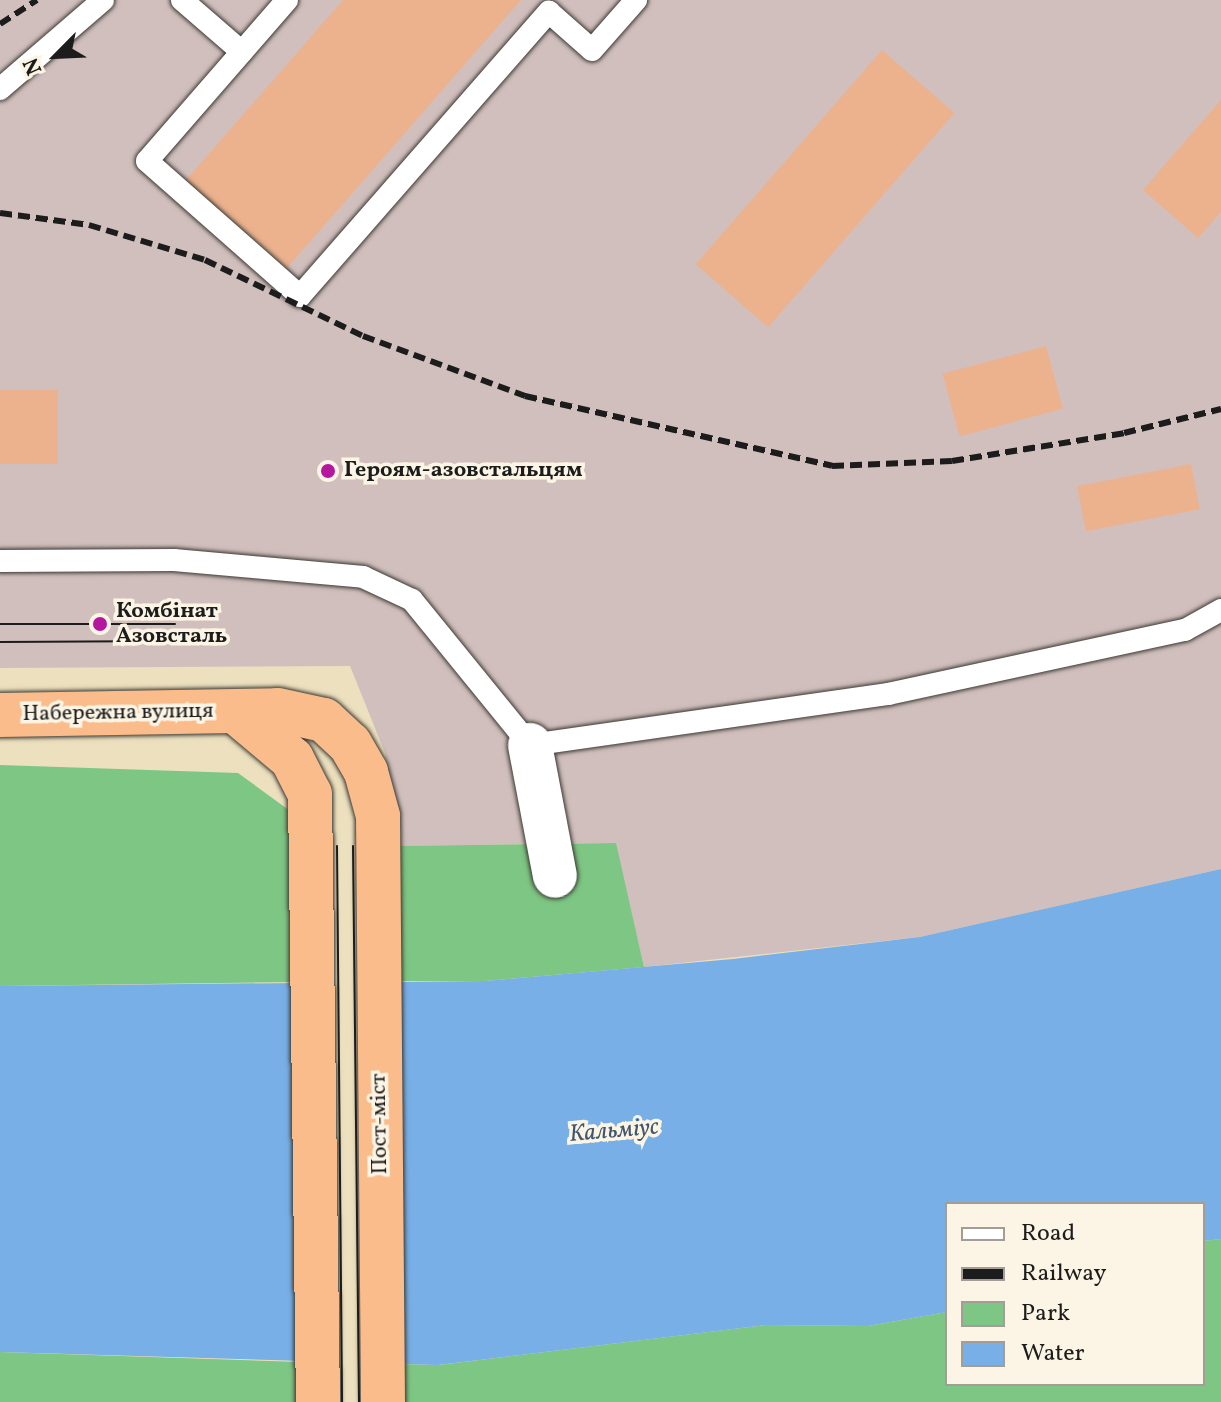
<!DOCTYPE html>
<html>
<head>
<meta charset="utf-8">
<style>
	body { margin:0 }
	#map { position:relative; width:1221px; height:1402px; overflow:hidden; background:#ece0be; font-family:Vollkorn,serif }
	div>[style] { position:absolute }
	.industrial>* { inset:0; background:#d1bfbd }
	.green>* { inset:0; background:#7dc683 }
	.water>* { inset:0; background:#77afe6 }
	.pier>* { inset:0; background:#ece0be; transform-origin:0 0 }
	.building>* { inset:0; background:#ebb28d; transform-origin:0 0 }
	.roads { filter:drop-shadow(0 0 2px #3b3934) drop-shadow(0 0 2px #3b3934) }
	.lane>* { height:22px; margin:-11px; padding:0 11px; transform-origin:11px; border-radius:11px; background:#fff }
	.street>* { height:44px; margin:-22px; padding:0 22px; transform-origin:22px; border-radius:22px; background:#fff }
	.highway>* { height:44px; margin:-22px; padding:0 22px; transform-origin:22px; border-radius:22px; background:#fabc8b }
	.tram>* { height:2px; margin:-1px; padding:0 1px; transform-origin:1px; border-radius:1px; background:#1c1c1c }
	.rail>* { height:6px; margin-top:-3px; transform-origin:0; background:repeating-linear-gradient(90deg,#1c1c1c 0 12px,transparent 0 18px) }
	.dots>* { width:22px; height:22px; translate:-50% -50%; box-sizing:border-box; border:4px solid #fcf5e5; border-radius:50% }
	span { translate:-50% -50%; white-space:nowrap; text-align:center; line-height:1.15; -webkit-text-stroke:7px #fcf5e5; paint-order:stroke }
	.poi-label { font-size:22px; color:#1c1c1c; font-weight:700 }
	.left { translate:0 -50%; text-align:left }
	.street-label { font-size:22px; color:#1c1c1c }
	.water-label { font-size:24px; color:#40576d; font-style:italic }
	.legend { position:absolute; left:945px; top:1202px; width:260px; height:184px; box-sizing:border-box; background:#fcf5e5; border:2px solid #a29e95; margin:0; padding:10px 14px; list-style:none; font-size:24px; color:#1c1c1c }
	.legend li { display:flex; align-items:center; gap:16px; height:40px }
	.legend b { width:40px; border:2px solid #a29e95 }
	.north { position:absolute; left:16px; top:16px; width:80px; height:80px; -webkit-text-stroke:6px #fcf5e5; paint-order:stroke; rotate:246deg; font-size:22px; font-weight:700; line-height:32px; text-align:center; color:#1c1c1c }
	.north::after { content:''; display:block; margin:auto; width:28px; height:36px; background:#1c1c1c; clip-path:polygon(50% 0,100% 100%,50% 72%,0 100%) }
</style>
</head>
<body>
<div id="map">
	<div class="industrial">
		<i style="clip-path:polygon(0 0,1221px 0,1221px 869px,920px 937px,644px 967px,615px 843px,393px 846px,385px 753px,350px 666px,0 668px)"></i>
	</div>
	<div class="green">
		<i style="clip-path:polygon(0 765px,238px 773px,297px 816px,298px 982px,0 986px)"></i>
		<i style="clip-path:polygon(616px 843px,644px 967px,485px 981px,394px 981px,393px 846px)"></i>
		<i style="clip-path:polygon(1221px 1239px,1221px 1402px,398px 1402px,398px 1364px,439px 1365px,766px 1325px,868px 1326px,947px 1312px,947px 1384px,1203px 1384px,1203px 1241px)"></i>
		<i style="clip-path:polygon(0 1352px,302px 1362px,303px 1402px,0 1402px)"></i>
	</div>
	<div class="water">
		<i style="clip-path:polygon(1221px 869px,1221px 1239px,1203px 1241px,1203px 1204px,947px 1204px,947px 1312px,868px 1326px,766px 1325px,438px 1365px,0 1352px,0 986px,485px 981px,733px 959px,920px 937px)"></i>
	</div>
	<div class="pier">
		<i style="left:394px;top:977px;width:391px;height:96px;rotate:89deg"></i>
	</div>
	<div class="building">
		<i style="clip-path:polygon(343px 0,521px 0,287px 268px,186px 180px)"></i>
		<i style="left:882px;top:50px;width:96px;height:284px;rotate:41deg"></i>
		<i style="clip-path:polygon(1221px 100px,1221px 212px,1198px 238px,1143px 190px)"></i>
		<i style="left:1046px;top:346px;width:65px;height:107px;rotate:75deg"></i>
		<i style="left:0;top:390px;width:58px;height:74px"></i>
		<i style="left:1191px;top:464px;width:46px;height:116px;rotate:79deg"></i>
	</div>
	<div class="roads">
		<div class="lane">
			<i style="left:182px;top:0;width:79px;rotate:40.9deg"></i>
			<i style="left:287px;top:0;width:213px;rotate:131deg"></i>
			<i style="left:147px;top:161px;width:204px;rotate:41.4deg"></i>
			<i style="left:300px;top:296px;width:378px;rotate:-48.8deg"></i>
			<i style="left:549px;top:12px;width:57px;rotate:41.5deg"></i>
			<i style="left:592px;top:50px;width:67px;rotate:-48.7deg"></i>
			<i style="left:0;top:89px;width:136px;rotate:-40.8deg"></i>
			<i style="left:0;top:561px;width:174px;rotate:-0.3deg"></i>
			<i style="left:174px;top:560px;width:190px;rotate:5.1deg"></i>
			<i style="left:363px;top:577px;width:54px;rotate:25.1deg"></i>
			<i style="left:412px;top:600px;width:187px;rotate:50.9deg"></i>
			<i style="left:530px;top:745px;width:362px;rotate:-8.1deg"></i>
			<i style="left:888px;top:694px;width:304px;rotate:-12.2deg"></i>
			<i style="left:1185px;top:630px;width:41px;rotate:-29.1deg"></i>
		</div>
		<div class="street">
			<i style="left:530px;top:745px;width:133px;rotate:79.2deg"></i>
		</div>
		<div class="highway">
			<i style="left:236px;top:712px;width:73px;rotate:40deg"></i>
			<i style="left:292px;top:759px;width:39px;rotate:63deg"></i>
			<i style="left:310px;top:794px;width:608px;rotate:89.25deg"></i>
			<i style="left:0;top:715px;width:278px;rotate:-1deg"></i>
			<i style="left:278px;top:710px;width:47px;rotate:12.3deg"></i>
			<i style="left:324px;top:720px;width:35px;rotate:43deg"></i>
			<i style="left:350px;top:744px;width:32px;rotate:60deg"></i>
			<i style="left:366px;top:772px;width:46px;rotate:74.7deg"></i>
			<i style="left:378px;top:816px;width:586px;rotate:89.51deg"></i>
		</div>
	</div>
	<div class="tram">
		<i style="left:0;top:624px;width:175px"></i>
		<i style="left:0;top:642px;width:172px;rotate:-0.3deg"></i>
		<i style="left:337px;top:846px;width:556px;rotate:89.48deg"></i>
		<i style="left:353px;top:846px;width:556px;rotate:89.38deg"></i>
	</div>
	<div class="rail">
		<i style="left:0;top:24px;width:44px;rotate:-33deg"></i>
		<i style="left:0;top:213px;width:90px;rotate:7.7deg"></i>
		<i style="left:89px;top:225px;width:121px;rotate:16.8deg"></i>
		<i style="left:205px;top:260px;width:175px;rotate:25.7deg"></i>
		<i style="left:363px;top:336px;width:173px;rotate:20.3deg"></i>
		<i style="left:525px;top:396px;width:315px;rotate:12.8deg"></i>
		<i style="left:832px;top:466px;width:120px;rotate:-2.4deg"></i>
		<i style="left:952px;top:461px;width:174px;rotate:-9.2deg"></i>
		<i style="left:1124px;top:433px;width:100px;rotate:-13.9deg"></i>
	</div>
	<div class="dots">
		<i style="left:328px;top:471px;background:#b5179e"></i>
		<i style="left:100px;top:624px;background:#b5179e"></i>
	</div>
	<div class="poi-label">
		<span class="left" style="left:344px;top:471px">Героям-азовстальцям</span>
		<span class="left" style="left:116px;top:624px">Комбінат<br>Азовсталь</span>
	</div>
	<div class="street-label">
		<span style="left:118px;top:713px;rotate:-1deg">Набережна вулиця</span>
		<span style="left:380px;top:1124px;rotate:-91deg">Пост-міст</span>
	</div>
	<div class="water-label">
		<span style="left:614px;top:1132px;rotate:-5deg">Кальміус</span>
	</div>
	<ul class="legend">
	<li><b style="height:10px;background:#fff"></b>Road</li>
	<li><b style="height:10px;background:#1c1c1c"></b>Railway</li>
	<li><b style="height:22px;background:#7dc683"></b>Park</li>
	<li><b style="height:22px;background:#77afe6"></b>Water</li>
	</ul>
	<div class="north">N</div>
</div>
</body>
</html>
